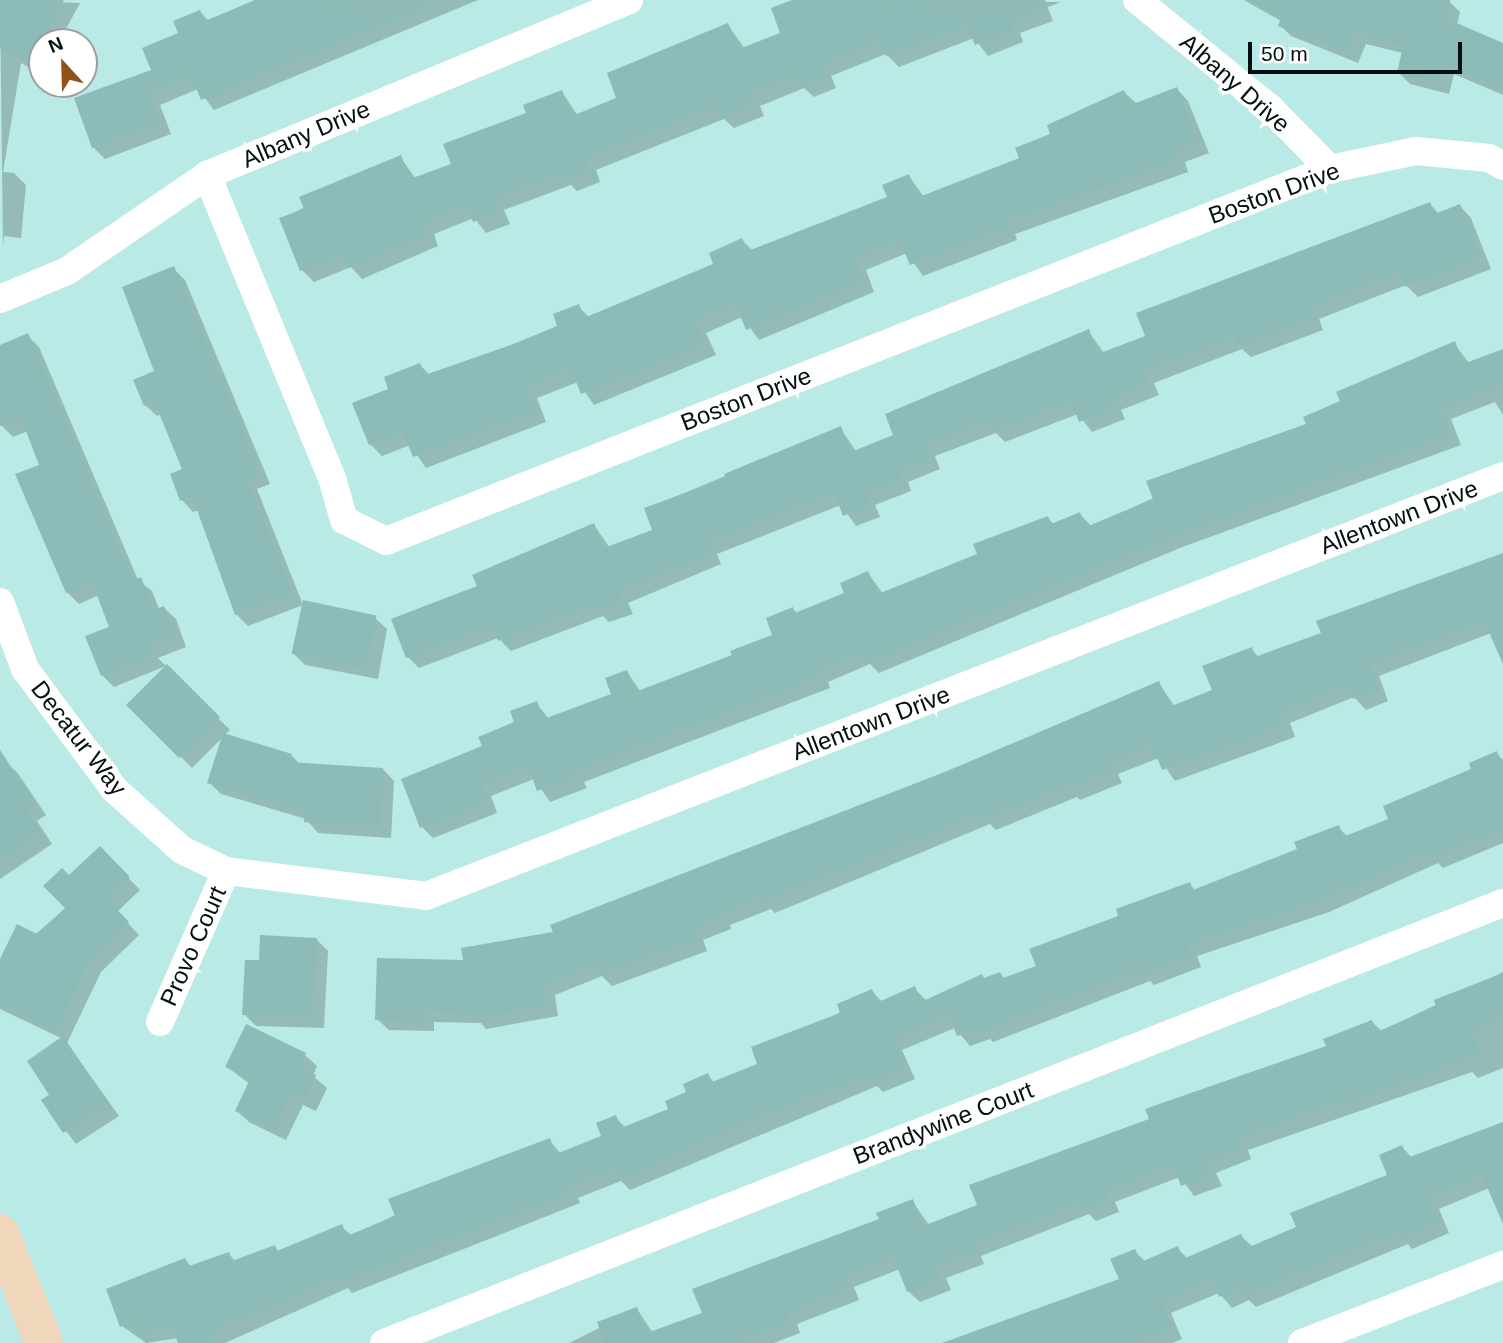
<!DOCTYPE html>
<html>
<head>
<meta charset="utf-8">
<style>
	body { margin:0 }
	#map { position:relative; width:1503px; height:1343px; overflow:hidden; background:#b9eae6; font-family:Arial,sans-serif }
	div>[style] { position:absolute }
	.shadow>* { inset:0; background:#0003 }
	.building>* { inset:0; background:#8cbbb8; transform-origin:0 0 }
	.minor>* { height:28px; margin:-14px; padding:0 14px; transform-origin:14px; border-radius:14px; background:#fff }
	.secondary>* { height:38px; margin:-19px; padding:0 19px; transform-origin:19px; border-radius:19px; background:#f0d6bb }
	span { translate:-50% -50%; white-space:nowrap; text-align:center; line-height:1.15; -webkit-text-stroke:7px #fff; paint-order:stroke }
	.street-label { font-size:24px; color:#021110 }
	.north { position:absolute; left:28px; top:28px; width:70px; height:70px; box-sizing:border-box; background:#fff; border:2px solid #9aa09f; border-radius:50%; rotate:338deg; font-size:19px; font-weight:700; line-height:28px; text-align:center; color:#021110 }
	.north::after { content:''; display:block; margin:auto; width:24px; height:32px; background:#905216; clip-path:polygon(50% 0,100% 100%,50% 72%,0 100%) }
	.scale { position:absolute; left:1248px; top:42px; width:214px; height:32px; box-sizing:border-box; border:4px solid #021110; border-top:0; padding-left:9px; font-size:21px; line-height:24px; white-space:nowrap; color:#021110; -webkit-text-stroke:5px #fff; paint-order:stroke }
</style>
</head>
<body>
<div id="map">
	<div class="shadow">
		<i style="clip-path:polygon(0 0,80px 3px,59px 42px,42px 42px,41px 74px,21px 63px,3px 172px,14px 173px,26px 185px,21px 238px,4px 236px,3px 247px)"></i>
		<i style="clip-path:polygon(265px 0,478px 0,214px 110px,198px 89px,160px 105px,171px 134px,105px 159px,93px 147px,200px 12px,209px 21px)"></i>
		<i style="clip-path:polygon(797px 0,1045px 0,1053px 21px,1020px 33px,1023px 42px,988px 56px,974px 38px,899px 67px,886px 54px,831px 76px,836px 88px,814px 97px,804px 88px,760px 106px,764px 116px,734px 128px,724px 119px,596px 170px,600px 182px,577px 191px,571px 185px,504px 210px,510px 224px,486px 233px,474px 218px,434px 234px,438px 246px,362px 279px,351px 267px,314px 282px,302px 270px,282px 219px,400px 157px,416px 179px,453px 165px,562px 92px,578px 116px,619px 99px,728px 25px,745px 49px,782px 34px,773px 9px)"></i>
		<i style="clip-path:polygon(1244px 0,1449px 1px,1460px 12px,1457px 25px,1503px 45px,1503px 95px,1454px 74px,1449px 94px,1410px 84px,1399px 73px,1403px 53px,1366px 44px,1358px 63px,1291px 36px,1280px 25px,1281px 21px)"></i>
		<i style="clip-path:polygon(1177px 89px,1188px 101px,1209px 153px,1185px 162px,1188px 172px,1015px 234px,1017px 240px,923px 276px,907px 253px,866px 270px,874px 292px,759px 340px,742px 317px,706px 333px,716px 355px,594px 405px,578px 382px,537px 398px,546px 422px,426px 468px,410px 445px,382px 456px,370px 444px,390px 390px,420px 365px,430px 375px,560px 327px,578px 306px,590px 318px,716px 264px,742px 240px,753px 251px,889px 198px,909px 176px,924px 197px,1022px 159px,1124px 92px,1136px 103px)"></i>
		<i style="clip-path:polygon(1430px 204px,1439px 214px,1460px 206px,1471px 218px,1491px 269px,1418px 297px,1406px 285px,1319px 319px,1323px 330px,1251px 357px,1242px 349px,1154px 383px,1159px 395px,1121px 410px,1125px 419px,1092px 432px,1078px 414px,1005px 442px,996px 433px,935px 456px,940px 469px,908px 482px,911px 491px,875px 505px,880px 517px,856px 526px,841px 505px,717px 554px,721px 564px,628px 603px,633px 614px,609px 622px,603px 616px,511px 651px,498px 638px,419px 668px,408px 657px,479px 587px,594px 525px,610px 548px,654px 531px,646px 509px,840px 428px,856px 451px,895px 436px,1088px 331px,1104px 353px,1147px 337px,1138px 314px)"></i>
		<i style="clip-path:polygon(173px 268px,185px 280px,270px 484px,257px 489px,303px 605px,248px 626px,236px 614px,199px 510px,193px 512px,182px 500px,185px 470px,161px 414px,157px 416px,145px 405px,156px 372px)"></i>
		<i style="clip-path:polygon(27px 335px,39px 347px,138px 580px,152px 591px,159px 609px,164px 608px,176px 619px,186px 647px,158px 658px,166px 666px,114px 687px,102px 675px,112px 628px,99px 595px,79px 604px,67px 592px,41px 466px,28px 431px,13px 437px,0 424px,0 347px)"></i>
		<i style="clip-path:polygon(1454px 343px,1469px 363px,1503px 351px,1503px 415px,1495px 402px,1451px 419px,1461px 445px,1180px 548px,879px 673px,870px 664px,828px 682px,830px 688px,584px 782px,587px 788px,550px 802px,534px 779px,491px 796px,497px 813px,433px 838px,422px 827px,484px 747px,536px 703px,549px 719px,613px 695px,627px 672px,641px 692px,734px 656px,774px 636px,793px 609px,798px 614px,846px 594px,868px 573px,883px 594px,980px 555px,1048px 518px,1054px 525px,1080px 514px,1092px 527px,1308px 425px,1342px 402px)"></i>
		<i style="clip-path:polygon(1503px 555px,1503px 644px,1491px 633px,1379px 676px,1388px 701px,1366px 710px,1354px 697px,1290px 723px,1295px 737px,1175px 781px,1159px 758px,1118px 774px,1122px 783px,1080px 800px,1077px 797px,996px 830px,990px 824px,775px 913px,771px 909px,730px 925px,731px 929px,703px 940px,707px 951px,612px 986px,602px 976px,555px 995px,558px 1016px,486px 1029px,481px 1023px,434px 1022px,434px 1031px,389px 1030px,377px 1019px,465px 962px,555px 934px,1159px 683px,1175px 707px,1214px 691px,1251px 649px,1259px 657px,1323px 634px)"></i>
		<i style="clip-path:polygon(375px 618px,387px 629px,378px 679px,305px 665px,294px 654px)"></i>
		<i style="clip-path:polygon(167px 667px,230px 730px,224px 735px,291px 755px,300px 764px,383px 769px,394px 781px,391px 838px,318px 833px,306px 819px,221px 794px,209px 782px,224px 736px,192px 768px,129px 705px)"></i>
		<i style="clip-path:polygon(1496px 753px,1503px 760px,1503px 843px,1443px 868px,1438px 863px,1329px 912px,1197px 956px,1201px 967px,1154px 985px,1150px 981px,993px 1042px,990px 1039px,970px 1046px,955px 1028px,902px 1050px,915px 1079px,883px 1092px,877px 1086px,630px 1190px,621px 1181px,578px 1198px,580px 1203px,352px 1293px,348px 1288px,225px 1343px,180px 1343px,178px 1338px,146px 1343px,122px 1326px,185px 1260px,192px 1267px,229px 1254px,236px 1262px,275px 1247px,279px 1252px,341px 1226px,352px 1236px,549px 1140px,561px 1154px,604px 1137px,615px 1117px,626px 1128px,670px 1110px,708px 1076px,715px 1083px,760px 1065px,872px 991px,882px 1002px,914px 988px,927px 1001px,982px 976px,985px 979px,1000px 974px,1005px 979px,1038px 967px,1121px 917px,1189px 884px,1196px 891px,1299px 850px,1338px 827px,1348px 837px,1391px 820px)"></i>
		<i style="clip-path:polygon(0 759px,17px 772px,46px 815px,37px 821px,52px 844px,0 879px)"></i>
		<i style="clip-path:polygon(99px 848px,140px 890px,117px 912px,139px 935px,101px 972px,67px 1043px,119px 1116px,76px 1144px,43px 1101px,52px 1095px,63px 1039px,0 1009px,0 963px,67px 908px,69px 878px)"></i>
		<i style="clip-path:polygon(316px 939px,328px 951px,324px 1028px,256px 1026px,244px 1014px,261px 962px)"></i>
		<i style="clip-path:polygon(1503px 972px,1503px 1068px,1478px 1078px,1472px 1072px,1248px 1150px,1251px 1159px,1216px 1173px,1222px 1186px,1194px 1196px,1180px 1177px,1115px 1202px,1119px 1212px,1096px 1221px,1089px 1214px,981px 1256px,984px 1264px,946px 1278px,951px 1290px,920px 1302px,908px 1291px,900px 1269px,854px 1287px,859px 1300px,797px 1324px,800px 1333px,774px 1343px,569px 1343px,637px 1309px,653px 1333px,704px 1314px,913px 1202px,929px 1225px,979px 1206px,1151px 1120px,1328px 1048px,1372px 1022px,1382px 1031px)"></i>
		<i style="clip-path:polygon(305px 1055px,317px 1066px,313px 1076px,327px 1088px,316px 1111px,303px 1105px,286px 1140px,249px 1122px,237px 1111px,250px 1084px,227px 1067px)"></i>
		<i style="clip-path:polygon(1503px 1123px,1503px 1209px,1489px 1188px,1439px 1209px,1449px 1233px,1412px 1249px,1408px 1244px,1256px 1307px,1249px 1300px,1232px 1308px,1219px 1293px,1171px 1313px,1182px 1339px,1172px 1343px,945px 1343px,1121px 1280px,1134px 1251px,1146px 1262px,1177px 1248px,1188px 1259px,1241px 1236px,1253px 1247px,1298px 1228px,1390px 1176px,1402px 1147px,1412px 1158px)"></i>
	</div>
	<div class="building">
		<i style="clip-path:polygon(0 0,64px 0,29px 64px,0 48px)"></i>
		<i style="clip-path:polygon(255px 0,436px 2px,201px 100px,191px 75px,150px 93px,160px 123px,92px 148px,74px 98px,151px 70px,142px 48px,178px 33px,173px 21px,200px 10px,205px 21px)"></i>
		<i style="clip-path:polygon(792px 0,1061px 2px,1010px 21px,1013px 30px,975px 45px,967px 25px,886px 56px,880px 41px,820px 64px,825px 77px,800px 86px,796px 75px,749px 94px,753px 105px,721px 118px,716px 106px,585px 158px,590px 170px,564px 180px,561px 173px,494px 198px,499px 212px,473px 222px,467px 205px,423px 222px,428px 234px,349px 268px,344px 254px,300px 271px,279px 218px,304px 209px,299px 197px,401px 155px,410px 179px,451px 164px,443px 144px,526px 113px,523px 105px,562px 90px,572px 116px,616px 98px,607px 73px,689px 39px,728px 23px,739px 49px,780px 33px,771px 8px)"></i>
		<i style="clip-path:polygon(1250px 0,1450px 0,1445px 18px,1503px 43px,1503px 90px,1443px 64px,1438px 83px,1397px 73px,1403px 46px,1355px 33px,1347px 53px,1278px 26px,1281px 18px)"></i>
		<i style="clip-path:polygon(1177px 87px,1198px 141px,1174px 151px,1178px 160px,1004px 222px,1006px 228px,910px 265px,899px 240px,855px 258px,864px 280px,746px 330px,735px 303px,695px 321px,705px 344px,581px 394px,571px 369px,526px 386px,536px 411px,413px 457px,403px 432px,369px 445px,352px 403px,388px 389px,384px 377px,420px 363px,425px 375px,511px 345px,557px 326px,553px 314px,579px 304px,584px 318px,713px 264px,709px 253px,742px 238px,748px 251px,887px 197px,882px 185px,909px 174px,919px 197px,1019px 158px,1015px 148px,1050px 134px,1047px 125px,1124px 90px,1131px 105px)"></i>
		<i style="clip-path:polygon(1430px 202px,1435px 214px,1460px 204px,1481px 257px,1405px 287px,1400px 272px,1309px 307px,1313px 318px,1238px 346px,1234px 336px,1144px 371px,1149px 384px,1111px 398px,1115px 408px,1079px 422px,1071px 401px,992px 432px,988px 420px,925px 445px,930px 458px,898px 470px,901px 479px,865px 493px,870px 505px,843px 516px,834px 492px,707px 542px,711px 553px,618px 591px,622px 602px,596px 612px,593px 604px,498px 641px,492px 625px,406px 658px,391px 619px,477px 586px,472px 575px,594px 523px,604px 548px,652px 530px,644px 508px,726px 478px,724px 474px,841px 426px,851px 452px,893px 435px,885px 414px,1089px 329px,1098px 354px,1145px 336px,1136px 313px)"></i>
		<i style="clip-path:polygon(174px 266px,260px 473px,246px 478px,293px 593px,235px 615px,192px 496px,180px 501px,170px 474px,182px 469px,154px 401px,144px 406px,133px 380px,154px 371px,122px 287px)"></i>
		<i style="clip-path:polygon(28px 333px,133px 580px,141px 577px,154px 610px,164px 606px,176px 635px,148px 646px,157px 654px,101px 676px,85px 636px,109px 627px,92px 582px,66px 593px,15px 474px,39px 465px,21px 418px,0 426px,0 345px)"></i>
		<i style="clip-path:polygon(1455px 341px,1463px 364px,1503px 349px,1503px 384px,1441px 408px,1451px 434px,1168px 538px,866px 663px,861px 652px,817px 671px,820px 677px,574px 770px,577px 776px,537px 791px,528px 766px,481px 784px,487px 801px,420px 828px,401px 779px,482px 746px,478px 737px,514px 722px,510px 711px,537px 701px,544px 719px,611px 694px,605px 678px,627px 670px,635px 692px,732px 655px,730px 651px,772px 635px,766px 618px,793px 607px,795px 613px,844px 593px,840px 583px,868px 571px,878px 594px,977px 554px,973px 544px,1048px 516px,1051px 524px,1080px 512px,1086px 527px,1153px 499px,1146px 481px,1306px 424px,1303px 417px,1340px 401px,1336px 392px)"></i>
		<i style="clip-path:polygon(1503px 553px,1503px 664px,1484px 621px,1369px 665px,1378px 689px,1353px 699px,1348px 684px,1280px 711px,1285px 725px,1162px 770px,1152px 745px,1108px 762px,1111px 772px,1067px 789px,1066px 785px,983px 820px,980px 813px,762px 902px,760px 897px,720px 914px,721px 917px,692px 928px,697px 939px,599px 975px,594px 964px,544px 984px,548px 1005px,473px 1018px,472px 1013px,423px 1011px,423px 1021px,375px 1020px,377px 958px,463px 960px,461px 948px,553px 932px,550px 925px,950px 770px,1159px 681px,1169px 707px,1212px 690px,1202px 666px,1252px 647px,1255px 657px,1321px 633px,1316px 621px)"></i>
		<i style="left:303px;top:600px;width:75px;height:55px;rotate:12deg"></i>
		<i style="left:167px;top:664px;width:75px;height:58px;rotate:45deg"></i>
		<i style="clip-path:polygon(223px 733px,292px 754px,289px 762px,383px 768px,380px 827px,304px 822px,305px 812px,207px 783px)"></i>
		<i style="clip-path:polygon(0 750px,35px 803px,26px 809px,41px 832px,0 860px)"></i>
		<i style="clip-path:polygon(1497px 751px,1503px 769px,1503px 828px,1430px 858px,1428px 852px,1317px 901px,1187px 944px,1191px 956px,1141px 975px,1139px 969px,980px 1032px,979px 1028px,957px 1036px,949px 1015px,892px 1039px,904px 1067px,870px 1082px,867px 1075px,751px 1120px,618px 1180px,613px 1169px,568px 1187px,570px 1192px,475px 1229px,340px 1283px,337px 1277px,293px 1295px,294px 1298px,213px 1329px,217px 1337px,202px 1343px,178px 1343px,171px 1325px,138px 1338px,132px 1322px,120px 1327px,106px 1289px,185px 1258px,189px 1266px,229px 1252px,232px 1261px,275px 1245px,277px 1251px,342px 1224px,347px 1236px,395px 1216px,388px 1199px,550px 1138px,556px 1154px,601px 1136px,596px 1123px,616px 1115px,621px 1128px,668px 1109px,665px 1101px,686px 1092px,683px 1084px,708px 1073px,712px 1082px,757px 1064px,751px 1047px,840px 1013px,837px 1004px,872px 989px,878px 1002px,915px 986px,921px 1002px,982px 974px,984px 978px,1000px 972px,1003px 978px,1036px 966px,1029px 949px,1118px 916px,1116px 909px,1190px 882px,1193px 890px,1297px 849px,1294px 842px,1339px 825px,1343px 837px,1388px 819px,1383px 806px,1471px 769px,1469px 763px)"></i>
		<i style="clip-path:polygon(100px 846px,130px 877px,107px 899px,129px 922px,89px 960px,56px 1031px,0 1004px,0 959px,17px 924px,37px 934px,65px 908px,43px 886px,62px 868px,69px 875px)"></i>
		<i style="clip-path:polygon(260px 935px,317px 938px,313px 1017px,242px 1015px,245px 960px,259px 960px)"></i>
		<i style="clip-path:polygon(1503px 973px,1503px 1018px,1471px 1030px,1480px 1053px,1348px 1103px,1346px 1098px,1237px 1139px,1241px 1148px,1206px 1161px,1211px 1174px,1181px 1186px,1173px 1165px,1167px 1166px,1105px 1191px,1109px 1200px,1083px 1210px,1080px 1202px,971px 1244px,974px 1252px,936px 1267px,940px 1279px,907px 1292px,893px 1256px,844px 1276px,848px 1288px,787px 1313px,790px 1321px,734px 1343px,605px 1343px,597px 1322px,637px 1307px,647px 1333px,702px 1313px,692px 1289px,879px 1219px,876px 1213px,913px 1199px,923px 1226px,977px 1205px,969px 1185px,1149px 1119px,1145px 1109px,1326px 1046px,1323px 1039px,1372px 1020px,1377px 1032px,1436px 1006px,1434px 1000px)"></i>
		<i style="clip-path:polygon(246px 1024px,306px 1053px,300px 1068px,316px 1075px,304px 1101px,291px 1095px,274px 1130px,235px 1111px,250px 1079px,225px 1067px)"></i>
		<i style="clip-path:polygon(63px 1036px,108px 1104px,63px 1133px,41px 1100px,49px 1095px,27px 1061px)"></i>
		<i style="clip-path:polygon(1503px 1122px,1503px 1224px,1482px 1175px,1429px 1197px,1439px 1221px,1399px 1238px,1397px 1232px,1243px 1296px,1240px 1288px,1219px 1297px,1212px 1280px,1161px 1302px,1172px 1327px,1134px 1343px,942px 1343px,1119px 1279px,1110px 1259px,1135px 1249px,1141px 1262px,1178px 1246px,1183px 1259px,1241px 1234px,1247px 1248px,1296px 1227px,1290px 1213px,1387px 1175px,1379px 1155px,1402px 1145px,1407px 1158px)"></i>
	</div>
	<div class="minor">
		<i style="left:1137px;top:0;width:171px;rotate:39.1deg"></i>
		<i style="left:1270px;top:108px;width:86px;rotate:45.5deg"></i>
		<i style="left:207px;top:175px;width:328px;rotate:67.6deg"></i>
		<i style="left:332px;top:478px;width:44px;rotate:74.1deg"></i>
		<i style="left:344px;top:520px;width:47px;rotate:26.6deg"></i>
		<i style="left:386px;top:541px;width:1015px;rotate:-21.51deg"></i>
		<i style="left:1330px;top:169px;width:88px;rotate:-11.8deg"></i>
		<i style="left:1416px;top:151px;width:73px;rotate:5.5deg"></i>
		<i style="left:1489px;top:158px;width:16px;rotate:30deg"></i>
		<i style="left:0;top:299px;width:73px;rotate:-22.7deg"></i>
		<i style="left:67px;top:271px;width:170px;rotate:-34.4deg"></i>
		<i style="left:207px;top:175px;width:457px;rotate:-22.5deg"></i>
		<i style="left:0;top:602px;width:72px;rotate:69.5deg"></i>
		<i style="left:25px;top:669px;width:149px;rotate:53.4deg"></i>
		<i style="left:114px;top:789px;width:91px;rotate:41.9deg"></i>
		<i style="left:182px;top:850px;width:49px;rotate:25.5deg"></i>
		<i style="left:226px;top:871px;width:202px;rotate:7.1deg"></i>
		<i style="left:426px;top:896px;width:1156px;rotate:-21.3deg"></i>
		<i style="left:160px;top:1022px;width:165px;rotate:-66.4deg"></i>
		<i style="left:384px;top:1343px;width:1202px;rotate:-21.47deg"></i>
		<i style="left:1302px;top:1343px;width:216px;rotate:-21.2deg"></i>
	</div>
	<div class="secondary">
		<i style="left:0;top:1233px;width:118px;rotate:68.2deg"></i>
	</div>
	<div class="street-label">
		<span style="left:1235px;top:83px;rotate:41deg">Albany Drive</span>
		<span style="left:306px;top:134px;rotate:-23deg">Albany Drive</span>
		<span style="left:1274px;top:193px;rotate:-20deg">Boston Drive</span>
		<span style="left:746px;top:399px;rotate:-21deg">Boston Drive</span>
		<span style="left:1399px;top:517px;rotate:-21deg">Allentown Drive</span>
		<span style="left:871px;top:723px;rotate:-21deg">Allentown Drive</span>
		<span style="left:79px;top:738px;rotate:52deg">Decatur Way</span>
		<span style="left:193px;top:946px;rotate:-66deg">Provo Court</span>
		<span style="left:943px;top:1123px;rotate:-21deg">Brandywine Court</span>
	</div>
	<div class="north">N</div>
	<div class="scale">50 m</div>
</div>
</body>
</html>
